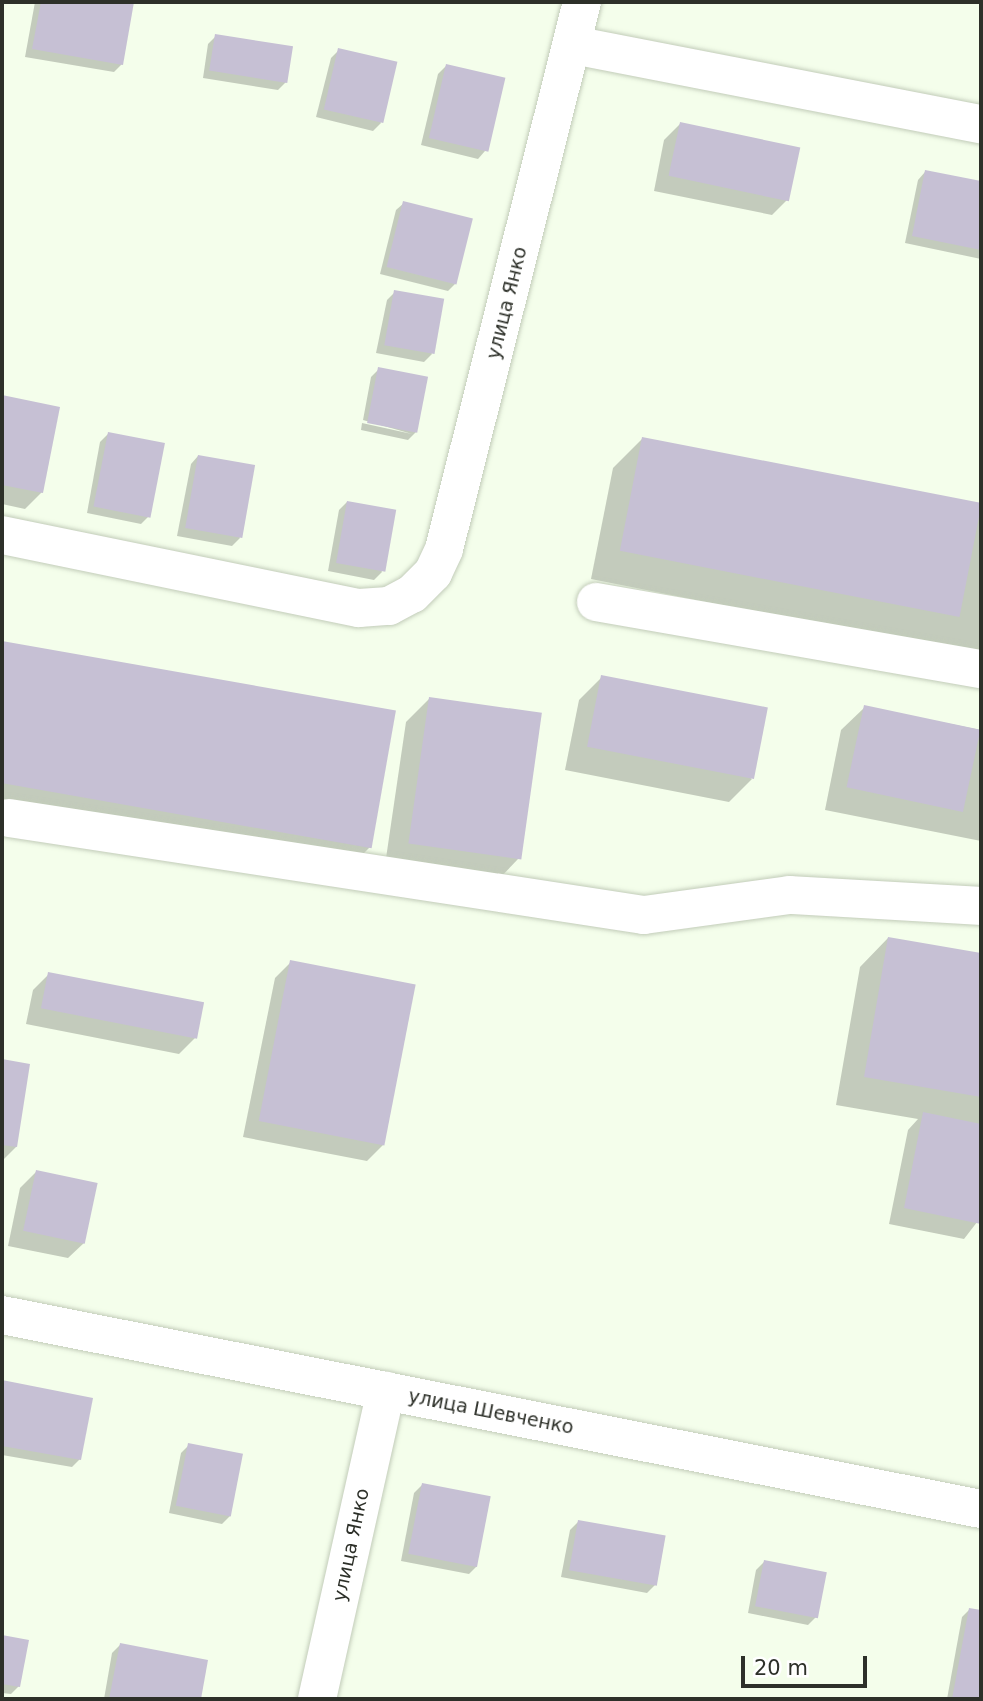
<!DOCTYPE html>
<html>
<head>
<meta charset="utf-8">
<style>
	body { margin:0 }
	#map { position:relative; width:983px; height:1701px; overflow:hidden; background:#f4feeb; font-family:"DejaVu Sans",sans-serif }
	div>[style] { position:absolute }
	.shadow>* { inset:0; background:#0003 }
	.building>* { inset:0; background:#c6c0d4; transform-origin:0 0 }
	.roads { filter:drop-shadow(0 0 2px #c2ccb9) drop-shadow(0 0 2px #c2ccb9) }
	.minor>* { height:38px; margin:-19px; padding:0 19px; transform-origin:19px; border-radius:19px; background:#fff }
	span { translate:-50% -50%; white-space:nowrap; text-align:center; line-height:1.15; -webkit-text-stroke:7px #fff; paint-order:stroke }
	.street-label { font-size:19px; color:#2d3029 }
	.frame { position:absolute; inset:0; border:4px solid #2d3029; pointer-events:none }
	.scale { position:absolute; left:741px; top:1656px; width:126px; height:32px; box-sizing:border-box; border:4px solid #2d3029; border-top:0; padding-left:9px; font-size:21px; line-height:24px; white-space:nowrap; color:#2d3029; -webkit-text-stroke:5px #fff; paint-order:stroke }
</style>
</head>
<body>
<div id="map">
	<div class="shadow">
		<i style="clip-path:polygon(35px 2px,133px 2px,122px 64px,114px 72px,25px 57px)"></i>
		<i style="clip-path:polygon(216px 36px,286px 82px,278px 90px,203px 78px,208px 44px)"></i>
		<i style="clip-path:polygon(339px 50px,381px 123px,373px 131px,316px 117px,331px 58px)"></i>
		<i style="clip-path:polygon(446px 66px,485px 151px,478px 159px,421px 145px,438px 74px)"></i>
		<i style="clip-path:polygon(680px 124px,788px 199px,772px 215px,654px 191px,664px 140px)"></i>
		<i style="clip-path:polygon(925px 172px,981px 183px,981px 259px,905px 243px,918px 180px)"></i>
		<i style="clip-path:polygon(404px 203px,456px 283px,448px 291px,380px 274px,396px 210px)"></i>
		<i style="clip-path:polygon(395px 292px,432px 354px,424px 362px,376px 353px,387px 300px)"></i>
		<i style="clip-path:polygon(379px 369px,416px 432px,408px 440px,361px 430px,362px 423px,412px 434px,363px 420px,371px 377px)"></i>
		<i style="clip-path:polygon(2px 397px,42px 492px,25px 509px,2px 504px)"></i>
		<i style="clip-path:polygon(108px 434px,149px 516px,141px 524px,87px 513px,100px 442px)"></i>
		<i style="clip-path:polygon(642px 439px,981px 507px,981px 657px,591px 579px,613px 468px)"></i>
		<i style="clip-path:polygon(198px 456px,240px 538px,232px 546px,177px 536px,191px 464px)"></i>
		<i style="clip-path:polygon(347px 502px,382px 572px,374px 580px,328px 571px,339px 510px)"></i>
		<i style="clip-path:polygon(2px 643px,394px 714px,370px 847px,341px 876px,2px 815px)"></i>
		<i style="clip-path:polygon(602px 677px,752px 779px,729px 802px,565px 770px,579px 700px)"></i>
		<i style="clip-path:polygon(429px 699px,519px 858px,496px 882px,385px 865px,406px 722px)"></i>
		<i style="clip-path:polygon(865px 707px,981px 730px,981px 841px,825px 810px,841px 730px)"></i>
		<i style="clip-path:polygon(888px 938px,981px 955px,981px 1217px,964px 1239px,889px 1224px,908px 1130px,918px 1119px,836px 1105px,860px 967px)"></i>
		<i style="clip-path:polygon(291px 962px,383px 1145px,367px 1161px,243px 1137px,275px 978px)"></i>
		<i style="clip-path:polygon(49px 974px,195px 1038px,179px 1054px,26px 1024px,33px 990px)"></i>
		<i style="clip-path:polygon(2px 1061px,28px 1065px,16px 1147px,2px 1161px)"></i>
		<i style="clip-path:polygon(36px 1172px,85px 1242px,68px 1258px,8px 1246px,20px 1188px)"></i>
		<i style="clip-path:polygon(2px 1382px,91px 1399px,80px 1459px,72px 1467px,2px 1455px)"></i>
		<i style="clip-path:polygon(189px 1445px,230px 1516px,222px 1524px,169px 1513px,181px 1453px)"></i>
		<i style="clip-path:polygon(422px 1485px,477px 1566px,469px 1574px,401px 1561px,414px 1493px)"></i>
		<i style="clip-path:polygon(578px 1522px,655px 1585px,647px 1593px,561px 1577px,570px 1530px)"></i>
		<i style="clip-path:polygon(764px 1562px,816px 1617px,808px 1625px,748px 1613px,756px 1570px)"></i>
		<i style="clip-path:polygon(970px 1609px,981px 1612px,981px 1699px,947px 1699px,962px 1617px)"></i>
		<i style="clip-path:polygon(2px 1637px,27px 1642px,19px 1686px,11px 1694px,2px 1693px)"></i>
		<i style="clip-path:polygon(120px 1645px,206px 1661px,199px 1699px,104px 1699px,112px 1653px)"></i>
	</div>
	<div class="building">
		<i style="clip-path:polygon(41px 2px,134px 2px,123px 65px,32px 49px)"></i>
		<i style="left:215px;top:34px;width:79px;height:37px;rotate:9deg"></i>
		<i style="left:338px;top:48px;width:61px;height:63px;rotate:13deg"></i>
		<i style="left:446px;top:64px;width:61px;height:76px;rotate:13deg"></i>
		<i style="left:680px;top:122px;width:123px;height:55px;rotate:12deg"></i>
		<i style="clip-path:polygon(925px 170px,981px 181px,981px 250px,912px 236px)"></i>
		<i style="left:403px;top:201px;width:72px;height:68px;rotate:14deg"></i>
		<i style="left:394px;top:290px;width:51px;height:56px;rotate:10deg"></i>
		<i style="left:378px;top:367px;width:51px;height:57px;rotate:11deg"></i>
		<i style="clip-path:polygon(2px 395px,60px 407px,43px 493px,2px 485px)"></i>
		<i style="left:108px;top:432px;width:58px;height:76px;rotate:11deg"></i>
		<i style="left:642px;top:437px;width:346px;height:116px;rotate:11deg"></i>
		<i style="left:198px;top:455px;width:58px;height:74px;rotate:10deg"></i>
		<i style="left:347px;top:501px;width:50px;height:63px;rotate:10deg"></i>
		<i style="left:2px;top:641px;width:400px;height:140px;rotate:10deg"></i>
		<i style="left:601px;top:675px;width:170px;height:73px;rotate:11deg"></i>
		<i style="left:429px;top:697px;width:114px;height:148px;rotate:8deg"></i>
		<i style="left:864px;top:705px;width:119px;height:84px;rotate:12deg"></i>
		<i style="clip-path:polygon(888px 937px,981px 953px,981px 1097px,864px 1077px)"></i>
		<i style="left:290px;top:960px;width:128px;height:164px;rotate:11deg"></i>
		<i style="left:48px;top:972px;width:159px;height:37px;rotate:11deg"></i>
		<i style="clip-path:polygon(2px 1059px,30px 1064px,17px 1147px,2px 1145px)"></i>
		<i style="clip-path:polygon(923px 1112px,981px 1124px,981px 1224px,904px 1208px)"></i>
		<i style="left:36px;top:1170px;width:63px;height:62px;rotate:12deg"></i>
		<i style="clip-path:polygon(2px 1380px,93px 1398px,81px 1460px,2px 1446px)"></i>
		<i style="left:188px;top:1443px;width:56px;height:64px;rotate:11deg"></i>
		<i style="left:422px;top:1483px;width:70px;height:72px;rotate:11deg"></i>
		<i style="left:578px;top:1520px;width:89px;height:51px;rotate:10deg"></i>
		<i style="left:764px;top:1560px;width:64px;height:47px;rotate:11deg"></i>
		<i style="clip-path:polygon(969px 1608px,981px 1610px,981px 1699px,952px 1699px)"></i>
		<i style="clip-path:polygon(2px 1635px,29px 1640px,20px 1687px,2px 1684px)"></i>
		<i style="clip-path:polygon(120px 1643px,208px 1660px,201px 1699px,109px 1699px)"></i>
	</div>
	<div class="roads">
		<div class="minor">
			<i style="left:573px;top:45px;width:416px;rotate:11deg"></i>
			<i style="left:2px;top:535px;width:364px;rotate:11.6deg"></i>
			<i style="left:359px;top:608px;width:30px;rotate:-4deg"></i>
			<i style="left:389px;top:606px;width:26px;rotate:-28deg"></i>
			<i style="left:412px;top:594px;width:30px;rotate:-45deg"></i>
			<i style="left:433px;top:573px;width:26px;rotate:-65deg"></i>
			<i style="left:444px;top:549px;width:564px;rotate:-75.84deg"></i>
			<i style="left:596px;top:602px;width:391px;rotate:9.9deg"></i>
			<i style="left:9px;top:818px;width:642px;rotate:8.69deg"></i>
			<i style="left:644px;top:915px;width:147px;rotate:-7.8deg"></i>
			<i style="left:790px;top:895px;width:191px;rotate:3.3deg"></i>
			<i style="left:2px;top:1315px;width:998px;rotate:11.21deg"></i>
			<i style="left:317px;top:1699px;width:316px;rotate:-77.4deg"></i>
		</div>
	</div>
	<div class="street-label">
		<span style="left:507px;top:303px;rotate:-76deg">улица Янко</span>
		<span style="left:491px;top:1412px;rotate:11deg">улица Шевченко</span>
		<span style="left:351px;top:1545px;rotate:-78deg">улица Янко</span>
	</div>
	<div class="frame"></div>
	<div class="scale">20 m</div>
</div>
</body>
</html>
